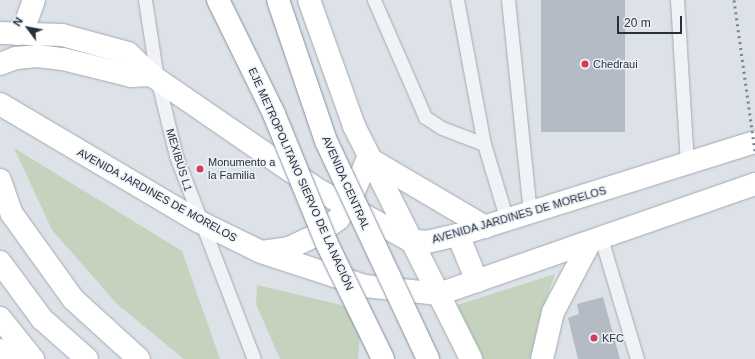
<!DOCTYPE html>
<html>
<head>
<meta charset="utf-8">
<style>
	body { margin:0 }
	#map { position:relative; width:755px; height:359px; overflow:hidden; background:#dde2e8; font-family:Helvetica,sans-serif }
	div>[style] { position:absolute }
	.green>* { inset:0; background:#c4d2be }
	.building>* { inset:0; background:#b4bbc5; transform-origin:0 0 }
	.roads { filter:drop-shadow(0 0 1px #a2a9b2) drop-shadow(0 0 1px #a2a9b2) }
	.service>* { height:13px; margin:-6.5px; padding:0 6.5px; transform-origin:6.5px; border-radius:6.5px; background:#f0f2f6 }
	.secondary>* { height:22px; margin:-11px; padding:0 11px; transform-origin:11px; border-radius:11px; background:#fff }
	.trunk>* { height:22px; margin:-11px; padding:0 11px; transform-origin:11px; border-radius:11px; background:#fff }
	.motorway>* { height:22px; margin:-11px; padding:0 11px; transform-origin:11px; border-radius:11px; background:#fff }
	.rail>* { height:3px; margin-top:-1.5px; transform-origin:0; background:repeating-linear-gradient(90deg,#768192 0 2px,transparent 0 6px) }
	.bridges { filter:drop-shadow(0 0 1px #848f9f) drop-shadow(0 0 1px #848f9f) }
	.trunk-bridge>* { height:22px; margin:-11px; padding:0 11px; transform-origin:11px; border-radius:11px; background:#fff }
	.motorway-bridge>* { height:22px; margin:-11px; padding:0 11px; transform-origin:11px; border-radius:11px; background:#fff }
	.dots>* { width:11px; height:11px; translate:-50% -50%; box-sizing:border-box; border:2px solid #edf1f6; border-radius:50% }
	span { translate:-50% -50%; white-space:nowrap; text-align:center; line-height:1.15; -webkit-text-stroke:3px #edf1f6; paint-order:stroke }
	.poi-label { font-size:11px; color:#26303f }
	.left { translate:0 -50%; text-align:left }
	.street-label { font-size:11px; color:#26303f }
	.north { position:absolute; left:8px; top:8px; width:40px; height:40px; -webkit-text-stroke:3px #edf1f6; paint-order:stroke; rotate:302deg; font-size:11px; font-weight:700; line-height:16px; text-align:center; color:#26303f }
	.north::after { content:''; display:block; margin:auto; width:14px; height:18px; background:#26303f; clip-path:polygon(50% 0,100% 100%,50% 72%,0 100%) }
	.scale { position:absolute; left:617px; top:16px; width:65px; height:18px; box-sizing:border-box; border:2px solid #26303f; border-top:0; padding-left:5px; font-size:12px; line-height:14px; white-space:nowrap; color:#26303f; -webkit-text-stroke:3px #edf1f6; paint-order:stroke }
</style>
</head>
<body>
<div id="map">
	<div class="green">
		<i style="clip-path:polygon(14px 148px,182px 251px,220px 359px,184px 359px,118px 305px,52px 230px)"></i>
		<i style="clip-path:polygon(555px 274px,537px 326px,532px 359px,480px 359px,451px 307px)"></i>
		<i style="clip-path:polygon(257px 285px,362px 310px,358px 359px,280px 359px,256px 304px)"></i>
	</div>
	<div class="building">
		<i style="left:541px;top:0;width:84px;height:132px"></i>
		<i style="clip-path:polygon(603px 297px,620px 359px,578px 359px,568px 318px,579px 314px,577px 304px)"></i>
	</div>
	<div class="roads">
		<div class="service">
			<i style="left:145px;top:0;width:79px;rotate:81.3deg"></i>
			<i style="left:157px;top:78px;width:80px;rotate:76.3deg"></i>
			<i style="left:176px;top:156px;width:217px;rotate:69deg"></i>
			<i style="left:374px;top:0;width:128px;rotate:66.4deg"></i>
			<i style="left:425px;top:117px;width:20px;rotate:33deg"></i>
			<i style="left:442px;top:128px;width:45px;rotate:20.9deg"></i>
			<i style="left:457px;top:0;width:147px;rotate:79.4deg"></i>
			<i style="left:484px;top:144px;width:79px;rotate:73.2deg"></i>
			<i style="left:508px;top:0;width:214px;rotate:84.1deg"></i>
			<i style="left:677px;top:0;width:164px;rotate:86.5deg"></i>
			<i style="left:601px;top:238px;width:126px;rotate:73.4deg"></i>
		</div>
		<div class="secondary">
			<i style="left:309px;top:0;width:134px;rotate:70.3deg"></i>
			<i style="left:354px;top:126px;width:261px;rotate:63.3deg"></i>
			<i style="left:0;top:33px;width:62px;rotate:1.8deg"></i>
			<i style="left:62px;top:35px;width:68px;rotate:15.3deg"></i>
			<i style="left:128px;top:53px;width:32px;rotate:44deg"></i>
			<i style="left:151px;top:75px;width:205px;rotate:34.5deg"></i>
			<i style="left:320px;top:191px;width:102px;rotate:28.8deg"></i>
			<i style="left:409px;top:240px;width:18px;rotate:6deg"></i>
			<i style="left:427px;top:242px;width:32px;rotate:-13deg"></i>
			<i style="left:458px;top:235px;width:311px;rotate:-17.4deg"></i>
			<i style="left:17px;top:34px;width:15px;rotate:-53deg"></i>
			<i style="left:26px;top:22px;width:23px;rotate:-70deg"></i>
			<i style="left:0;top:64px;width:17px;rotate:-21deg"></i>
			<i style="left:16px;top:58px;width:22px;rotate:-5deg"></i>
			<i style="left:38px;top:56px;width:25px;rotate:7deg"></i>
			<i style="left:63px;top:59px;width:70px;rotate:14deg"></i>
			<i style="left:131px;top:76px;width:20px;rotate:-3deg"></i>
			<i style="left:0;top:104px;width:230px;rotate:30.6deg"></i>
			<i style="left:198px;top:221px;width:70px;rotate:26.2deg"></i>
			<i style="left:261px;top:252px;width:109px;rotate:18.1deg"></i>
			<i style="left:365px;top:286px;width:74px;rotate:6.2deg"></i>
			<i style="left:439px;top:294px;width:335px;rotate:-19.2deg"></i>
			<i style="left:458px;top:235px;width:50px;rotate:67.6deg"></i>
			<i style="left:262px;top:252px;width:27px;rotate:-8deg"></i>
			<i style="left:289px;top:248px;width:29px;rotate:-25deg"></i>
			<i style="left:315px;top:236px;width:29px;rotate:-36deg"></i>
			<i style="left:338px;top:219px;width:14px;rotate:-51deg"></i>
			<i style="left:347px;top:208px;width:54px;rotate:-67.2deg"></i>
			<i style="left:368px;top:158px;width:136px;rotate:30.5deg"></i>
			<i style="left:0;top:262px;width:71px;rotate:53.6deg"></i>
			<i style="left:42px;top:319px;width:60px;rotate:41.6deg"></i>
			<i style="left:542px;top:359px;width:48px;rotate:-76.8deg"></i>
			<i style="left:553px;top:312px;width:79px;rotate:-62.1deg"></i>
		</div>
		<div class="trunk">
			<i style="left:0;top:180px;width:36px;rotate:71deg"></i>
			<i style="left:12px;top:214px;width:105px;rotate:54.3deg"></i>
			<i style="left:73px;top:299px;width:89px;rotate:42.3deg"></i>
		</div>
		<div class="motorway">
			<i style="left:0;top:318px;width:53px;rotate:51.2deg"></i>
			<i style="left:0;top:350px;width:13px;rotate:45deg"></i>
		</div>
	</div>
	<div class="rail">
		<i style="left:734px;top:0;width:153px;rotate:82.1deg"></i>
	</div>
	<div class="bridges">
		<div class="trunk-bridge">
			<i style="left:278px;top:0;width:149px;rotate:71.2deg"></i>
			<i style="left:326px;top:141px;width:241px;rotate:64.9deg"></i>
		</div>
		<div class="motorway-bridge">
			<i style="left:218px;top:0;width:127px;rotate:63.8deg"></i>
			<i style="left:274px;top:114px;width:140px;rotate:67.8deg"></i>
			<i style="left:327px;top:244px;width:128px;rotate:64deg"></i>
		</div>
	</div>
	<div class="dots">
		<i style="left:585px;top:64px;background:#d43b56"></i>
		<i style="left:200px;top:169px;background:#d43b56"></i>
		<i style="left:594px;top:338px;background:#d43b56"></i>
	</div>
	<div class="poi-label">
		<span class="left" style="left:593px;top:64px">Chedraui</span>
		<span class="left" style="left:208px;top:169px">Monumento a<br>la Familia</span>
		<span class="left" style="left:602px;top:338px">KFC</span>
	</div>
	<div class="street-label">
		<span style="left:179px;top:160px;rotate:73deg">MEXIBÚS L1</span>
		<span style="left:301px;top:179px;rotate:66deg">EJE METROPOLITANO SIERVO DE LA NACIÓN</span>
		<span style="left:346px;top:183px;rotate:66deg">AVENIDA CENTRAL</span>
		<span style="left:157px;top:195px;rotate:29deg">AVENIDA JARDINES DE MORELOS</span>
		<span style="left:519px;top:215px;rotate:-16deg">AVENIDA JARDINES DE MORELOS</span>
	</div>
	<div class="north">N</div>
	<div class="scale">20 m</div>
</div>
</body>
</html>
